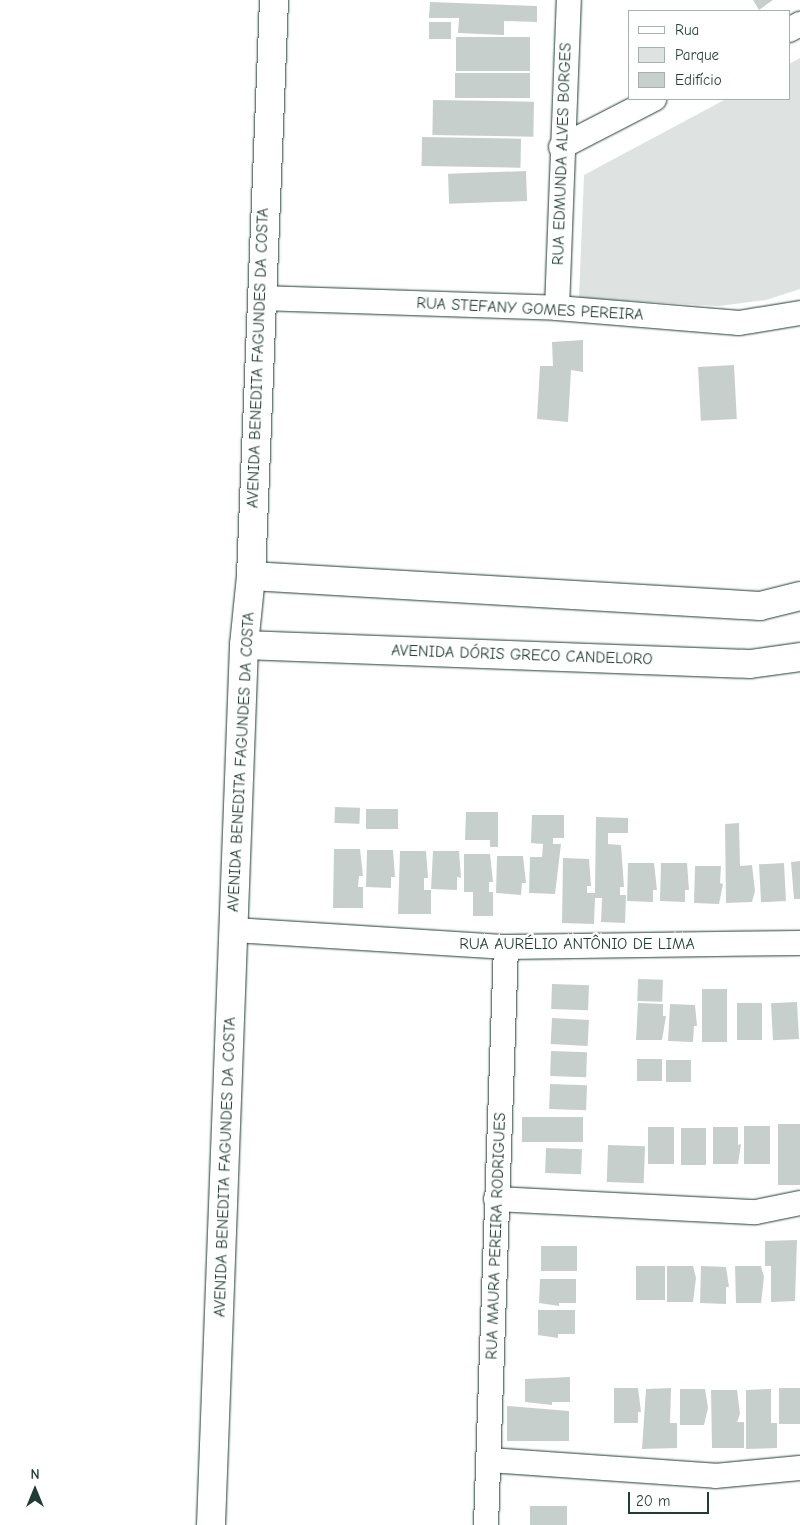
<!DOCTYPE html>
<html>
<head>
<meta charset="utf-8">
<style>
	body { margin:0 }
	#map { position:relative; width:800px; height:1525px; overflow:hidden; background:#fff; font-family:"Comic Neue",sans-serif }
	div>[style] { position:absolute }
	.green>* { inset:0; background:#dee3e2 }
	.building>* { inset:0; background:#c7cfcc; transform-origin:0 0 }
	.roads { filter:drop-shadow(0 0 1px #1f3d34) drop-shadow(0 0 1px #1f3d34) }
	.minor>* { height:24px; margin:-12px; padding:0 12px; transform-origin:12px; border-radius:12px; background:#fff }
	.tertiary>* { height:28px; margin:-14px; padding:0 14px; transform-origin:14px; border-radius:14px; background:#fff }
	span { translate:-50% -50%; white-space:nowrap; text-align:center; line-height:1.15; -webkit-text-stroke:5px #fff; paint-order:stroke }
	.street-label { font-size:16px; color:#1f3d34 }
	.legend { position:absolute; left:628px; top:10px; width:162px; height:90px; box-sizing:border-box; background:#fff; border:1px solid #a5b1ae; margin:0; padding:6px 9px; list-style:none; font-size:15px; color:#1f3d34 }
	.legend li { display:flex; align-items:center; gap:10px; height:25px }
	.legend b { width:25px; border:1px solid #a5b1ae }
	.north { position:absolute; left:10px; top:1465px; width:50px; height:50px; -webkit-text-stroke:4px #fff; paint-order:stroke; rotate:0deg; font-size:14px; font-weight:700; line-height:20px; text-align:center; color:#1f3d34 }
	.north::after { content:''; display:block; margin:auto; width:18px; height:22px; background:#1f3d34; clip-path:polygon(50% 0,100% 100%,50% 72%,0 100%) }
	.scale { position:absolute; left:628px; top:1492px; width:81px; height:22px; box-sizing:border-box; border:2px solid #1f3d34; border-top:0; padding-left:6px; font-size:15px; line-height:18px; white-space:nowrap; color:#1f3d34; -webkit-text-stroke:4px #fff; paint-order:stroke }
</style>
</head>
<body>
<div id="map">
	<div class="green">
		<i style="clip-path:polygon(800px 58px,800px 289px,766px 300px,719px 306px,579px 298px,584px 175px,726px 99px,789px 99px,789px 64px)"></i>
	</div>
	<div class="building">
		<i style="clip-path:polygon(753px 0,773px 0,759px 10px)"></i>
		<i style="clip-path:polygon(430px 2px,537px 6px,537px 22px,504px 21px,504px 35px,458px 33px,459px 18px,429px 18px)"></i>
		<i style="left:429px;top:22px;width:22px;height:17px"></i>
		<i style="left:456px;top:37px;width:74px;height:34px"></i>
		<i style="left:455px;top:73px;width:75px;height:25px"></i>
		<i style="left:433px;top:100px;width:101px;height:35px;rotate:1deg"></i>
		<i style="left:422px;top:137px;width:99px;height:29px;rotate:1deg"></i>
		<i style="left:526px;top:171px;width:30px;height:78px;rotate:88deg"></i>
		<i style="clip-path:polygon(583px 340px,583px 372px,571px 370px,568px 422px,537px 419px,540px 366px,553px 366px,552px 342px)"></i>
		<i style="left:734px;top:365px;width:54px;height:36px;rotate:87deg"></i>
		<i style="left:335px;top:807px;width:25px;height:16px;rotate:2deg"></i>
		<i style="left:366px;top:809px;width:32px;height:20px"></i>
		<i style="clip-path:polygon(466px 812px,498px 812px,498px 847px,490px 847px,490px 840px,465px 840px)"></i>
		<i style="clip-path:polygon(532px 815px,564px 815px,564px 838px,553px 838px,553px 844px,561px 844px,555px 894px,529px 893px,530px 857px,542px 857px,543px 844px,531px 843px)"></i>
		<i style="clip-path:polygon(596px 817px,628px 818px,628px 833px,608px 833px,608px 844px,621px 845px,624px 887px,620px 887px,620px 895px,626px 895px,625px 923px,601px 922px,602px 898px,595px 898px,594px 924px,562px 923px,563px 858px,589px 859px,591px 886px,587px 886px,587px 893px,595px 893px)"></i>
		<i style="clip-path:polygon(739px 823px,740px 866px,752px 865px,755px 891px,752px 902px,726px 903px,725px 824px)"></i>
		<i style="clip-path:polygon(334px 849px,360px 849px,363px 876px,359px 876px,358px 887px,363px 887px,363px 908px,333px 908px)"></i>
		<i style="clip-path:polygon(367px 850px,393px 850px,395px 877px,391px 877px,391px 888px,366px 887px)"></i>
		<i style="clip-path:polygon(400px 851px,426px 851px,428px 878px,424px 878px,424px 890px,431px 890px,431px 914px,398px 914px)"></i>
		<i style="clip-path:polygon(433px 851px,459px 851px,461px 878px,457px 877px,457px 890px,431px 889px)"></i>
		<i style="clip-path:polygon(464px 854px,490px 854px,493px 882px,489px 882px,489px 892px,493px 892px,493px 916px,473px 916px,473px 892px,464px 892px)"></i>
		<i style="clip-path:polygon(497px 856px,523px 856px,526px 883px,522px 883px,521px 895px,496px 893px)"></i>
		<i style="clip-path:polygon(800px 861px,800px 899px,794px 899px,791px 862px)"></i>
		<i style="clip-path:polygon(628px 863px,654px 863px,657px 890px,653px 890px,653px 902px,627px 901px)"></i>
		<i style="clip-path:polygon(661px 863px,687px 863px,689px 890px,685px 890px,685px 902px,660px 901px)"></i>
		<i style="left:784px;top:863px;width:38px;height:25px;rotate:87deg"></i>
		<i style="clip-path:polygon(695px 866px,721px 866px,720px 883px,723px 884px,719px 904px,694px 903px)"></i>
		<i style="left:638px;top:979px;width:25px;height:22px;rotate:2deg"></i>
		<i style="left:552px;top:984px;width:37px;height:25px;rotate:2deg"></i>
		<i style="left:702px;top:989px;width:25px;height:53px"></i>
		<i style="left:797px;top:1002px;width:37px;height:26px;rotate:87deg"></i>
		<i style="clip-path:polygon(638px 1003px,663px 1004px,663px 1016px,666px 1016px,662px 1040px,636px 1040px)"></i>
		<i style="left:737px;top:1003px;width:25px;height:37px"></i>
		<i style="clip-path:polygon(670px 1004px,695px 1005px,697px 1026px,694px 1026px,693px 1042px,668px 1041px)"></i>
		<i style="left:552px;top:1018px;width:37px;height:26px;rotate:3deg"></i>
		<i style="left:551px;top:1051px;width:36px;height:25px;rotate:2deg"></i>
		<i style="left:637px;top:1059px;width:25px;height:22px"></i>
		<i style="left:666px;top:1060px;width:25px;height:22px"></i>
		<i style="left:550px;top:1084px;width:37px;height:25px;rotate:2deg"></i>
		<i style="left:522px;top:1117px;width:61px;height:25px"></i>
		<i style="left:800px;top:1124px;width:61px;height:22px;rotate:90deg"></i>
		<i style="left:770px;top:1126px;width:38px;height:26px;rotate:90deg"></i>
		<i style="left:648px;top:1127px;width:26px;height:37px"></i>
		<i style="clip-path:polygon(713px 1127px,738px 1127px,738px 1145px,741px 1144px,738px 1164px,713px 1164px)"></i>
		<i style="left:681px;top:1128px;width:25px;height:37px"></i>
		<i style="left:608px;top:1145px;width:37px;height:37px;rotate:2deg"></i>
		<i style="left:546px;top:1148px;width:36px;height:25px;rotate:2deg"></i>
		<i style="clip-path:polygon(797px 1240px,795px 1301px,771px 1302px,771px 1266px,765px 1266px,765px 1241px)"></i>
		<i style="left:541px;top:1246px;width:36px;height:25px"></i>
		<i style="left:636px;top:1266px;width:29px;height:34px"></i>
		<i style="clip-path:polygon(667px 1266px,693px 1266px,696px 1278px,693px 1302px,667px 1302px)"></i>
		<i style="clip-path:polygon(701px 1266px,726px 1267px,729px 1287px,726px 1287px,726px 1304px,700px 1303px)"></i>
		<i style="clip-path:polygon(735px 1266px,761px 1266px,764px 1277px,761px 1303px,736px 1303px)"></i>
		<i style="clip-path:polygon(540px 1279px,576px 1279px,576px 1303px,559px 1303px,559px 1306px,539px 1303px)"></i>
		<i style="clip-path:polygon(538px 1310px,575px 1310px,575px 1334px,558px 1334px,558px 1338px,538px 1335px)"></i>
		<i style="clip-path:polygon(570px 1377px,570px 1402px,552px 1402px,552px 1405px,525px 1402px,525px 1379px)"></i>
		<i style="clip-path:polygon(614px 1388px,638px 1388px,641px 1412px,638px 1412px,638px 1423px,614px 1423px)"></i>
		<i style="clip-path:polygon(671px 1388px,670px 1423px,677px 1423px,677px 1448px,642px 1449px,646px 1389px)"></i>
		<i style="left:779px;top:1388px;width:21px;height:36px"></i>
		<i style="clip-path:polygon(680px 1389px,705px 1389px,708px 1408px,704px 1425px,680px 1425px)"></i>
		<i style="clip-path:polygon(771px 1389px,771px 1423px,777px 1423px,777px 1448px,746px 1449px,746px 1390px)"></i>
		<i style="clip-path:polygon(711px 1390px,737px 1390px,740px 1414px,737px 1422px,744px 1422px,744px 1448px,712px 1448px)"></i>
		<i style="clip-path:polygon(507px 1406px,569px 1411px,569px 1441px,507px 1441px)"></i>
		<i style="left:530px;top:1506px;width:37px;height:19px"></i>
	</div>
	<div class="roads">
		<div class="minor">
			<i style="left:789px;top:30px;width:13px;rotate:-29deg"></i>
			<i style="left:561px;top:147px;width:105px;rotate:-27.3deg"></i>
			<i style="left:260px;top:298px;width:297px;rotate:1.9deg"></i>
			<i style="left:557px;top:308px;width:183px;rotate:4.7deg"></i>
			<i style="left:739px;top:323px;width:62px;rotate:-9.3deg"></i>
			<i style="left:557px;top:308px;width:308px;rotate:-87.8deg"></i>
			<i style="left:234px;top:930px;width:273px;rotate:3.6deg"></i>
			<i style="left:506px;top:947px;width:294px;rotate:-0.8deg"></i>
			<i style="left:496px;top:1199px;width:260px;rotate:2.9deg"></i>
			<i style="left:756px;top:1212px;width:45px;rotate:-11.6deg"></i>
			<i style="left:489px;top:1460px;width:227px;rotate:4deg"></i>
			<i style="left:715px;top:1476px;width:85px;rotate:-5.4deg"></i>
			<i style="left:486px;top:1525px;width:578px;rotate:-88.02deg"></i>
		</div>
		<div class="tertiary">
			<i style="left:251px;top:576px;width:510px;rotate:3.37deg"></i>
			<i style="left:760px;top:606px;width:41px;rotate:-14deg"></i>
			<i style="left:244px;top:645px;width:506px;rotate:2.15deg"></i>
			<i style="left:750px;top:664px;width:50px;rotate:-8deg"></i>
			<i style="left:211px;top:1525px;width:881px;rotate:-87.85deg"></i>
			<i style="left:244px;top:645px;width:69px;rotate:-84.2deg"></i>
			<i style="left:251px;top:576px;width:576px;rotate:-87.71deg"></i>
		</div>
	</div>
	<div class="street-label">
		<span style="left:562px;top:154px;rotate:-88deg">RUA EDMUNDA ALVES BORGES</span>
		<span style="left:530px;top:309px;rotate:3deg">RUA STEFANY GOMES PEREIRA</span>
		<span style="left:258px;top:358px;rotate:-88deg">AVENIDA BENEDITA FAGUNDES DA COSTA</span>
		<span style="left:522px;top:655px;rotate:2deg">AVENIDA DÓRIS GRECO CANDELORO</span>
		<span style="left:241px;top:762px;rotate:-87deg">AVENIDA BENEDITA FAGUNDES DA COSTA</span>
		<span style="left:577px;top:944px">RUA AURÉLIO ANTÔNIO DE LIMA</span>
		<span style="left:225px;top:1167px;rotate:-88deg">AVENIDA BENEDITA FAGUNDES DA COSTA</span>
		<span style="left:496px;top:1236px;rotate:-88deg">RUA MAURA PEREIRA RODRIGUES</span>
	</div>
	<ul class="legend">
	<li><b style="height:6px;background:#fff"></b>Rua</li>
	<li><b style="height:14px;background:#dee3e2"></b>Parque</li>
	<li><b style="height:14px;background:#c7cfcc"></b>Edifício</li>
	</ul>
	<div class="north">N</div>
	<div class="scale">20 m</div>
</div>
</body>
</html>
